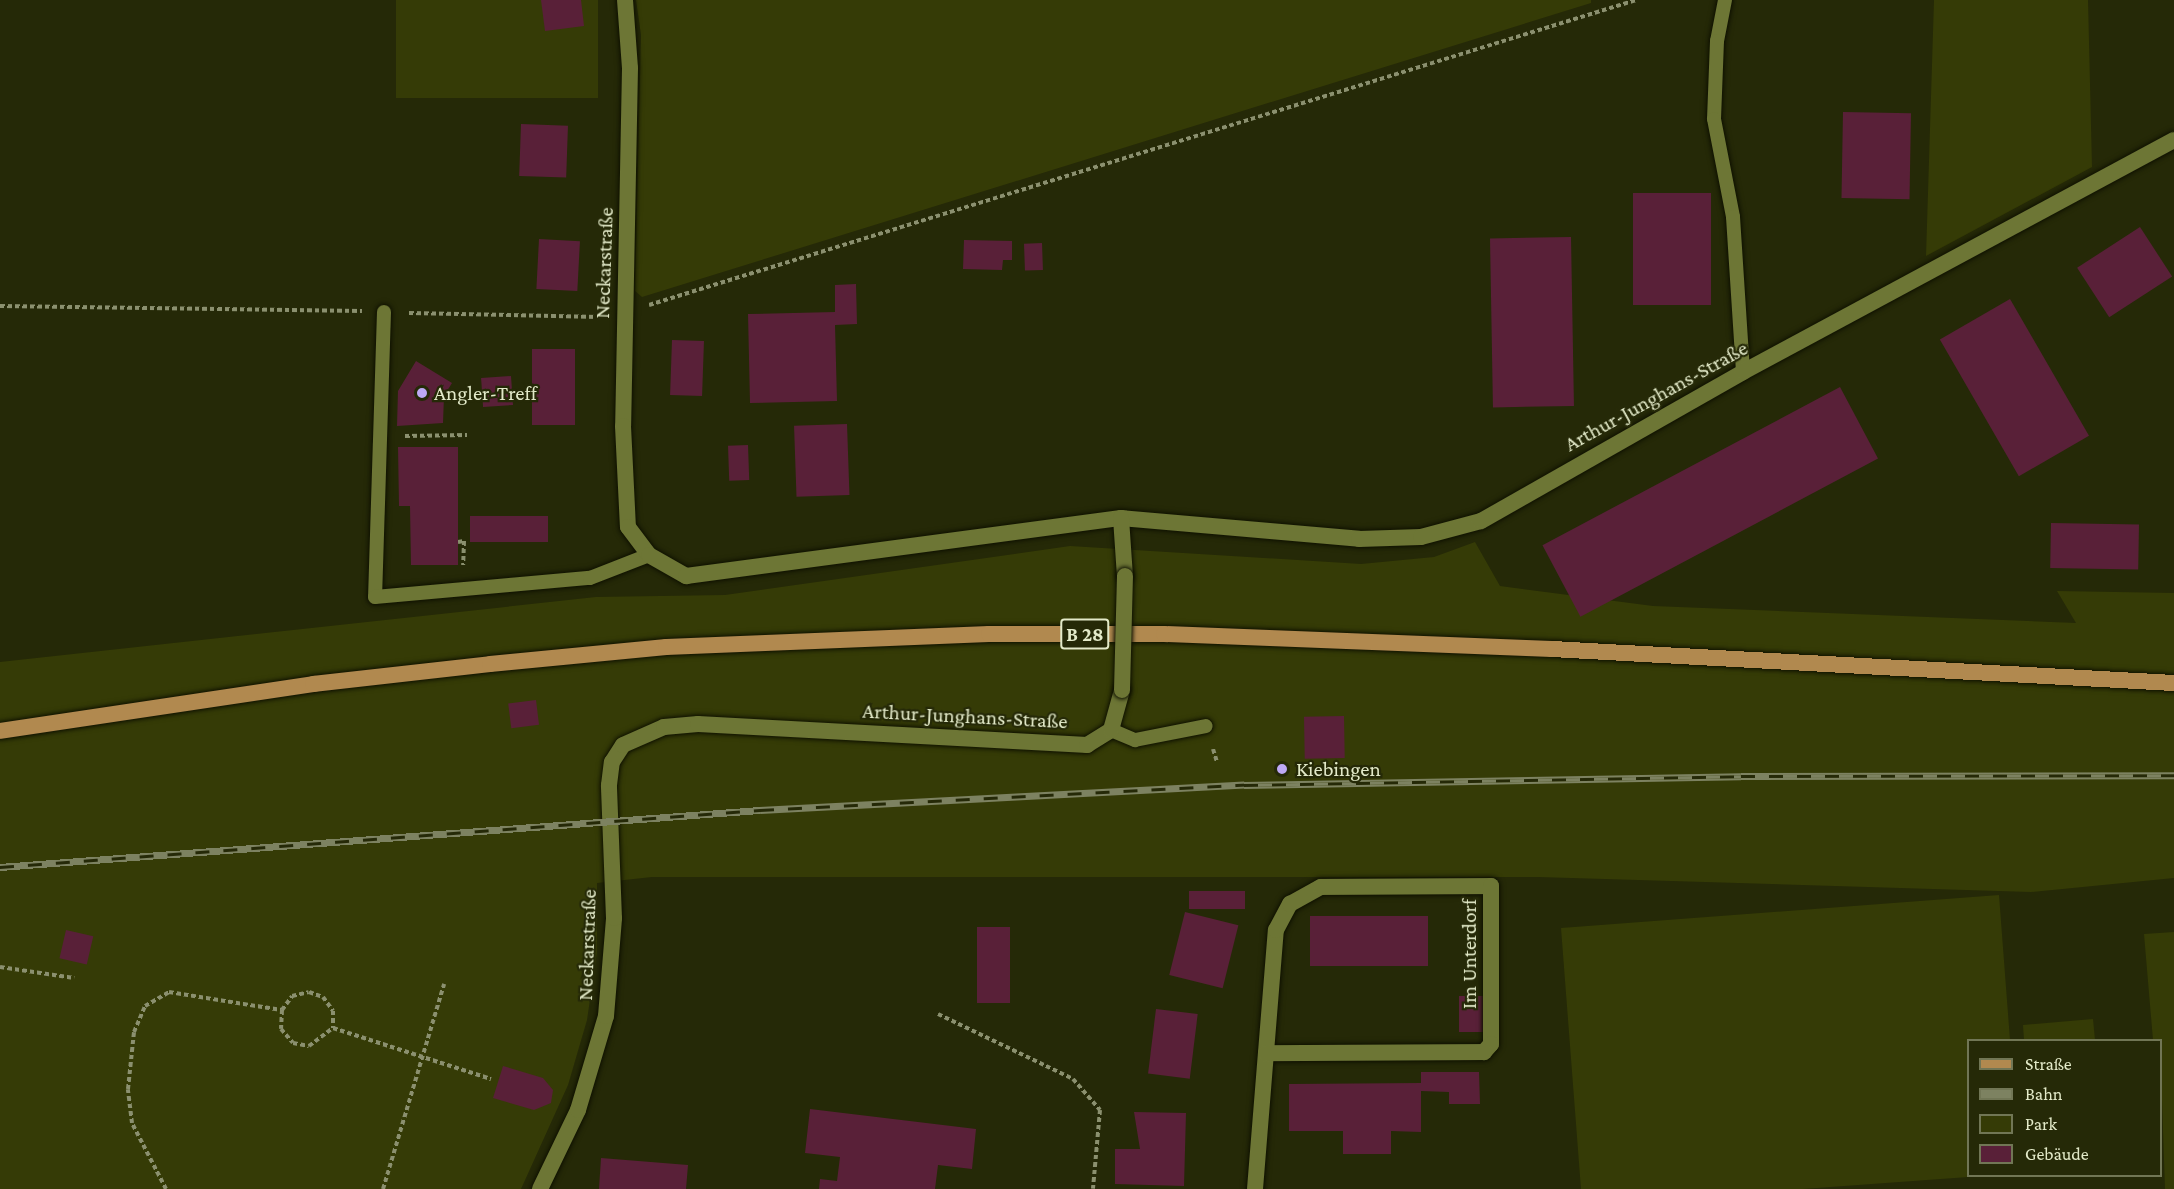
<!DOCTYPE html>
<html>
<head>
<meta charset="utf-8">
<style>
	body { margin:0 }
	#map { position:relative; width:2174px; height:1189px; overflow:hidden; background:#252907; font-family:"Crimson Pro",serif }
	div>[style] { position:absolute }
	.green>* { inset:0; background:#353b06; transform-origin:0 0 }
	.building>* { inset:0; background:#592038; transform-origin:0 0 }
	.path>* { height:4px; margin-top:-2px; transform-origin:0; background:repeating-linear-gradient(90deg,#8b906f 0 4.5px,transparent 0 7.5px) }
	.roads { filter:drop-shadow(0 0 2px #0f1101) drop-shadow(0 0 2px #0f1101) }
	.service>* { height:14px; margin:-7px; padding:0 7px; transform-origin:7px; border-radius:7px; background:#6d7635 }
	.minor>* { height:16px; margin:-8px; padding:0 8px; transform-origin:8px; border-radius:8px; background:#6d7635 }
	.primary>* { height:16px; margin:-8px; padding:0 8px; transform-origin:8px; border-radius:8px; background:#b1894f }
	.rail>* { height:7px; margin-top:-3.5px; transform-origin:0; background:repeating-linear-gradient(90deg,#252907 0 14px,#7d8261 0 28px); box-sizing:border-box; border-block:2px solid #7d8261 }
	.bridges { filter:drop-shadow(0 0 2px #0f1101) drop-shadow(0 0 2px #0f1101) }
	.minor-bridge>* { height:16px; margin:-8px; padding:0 8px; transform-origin:8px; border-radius:8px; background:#6d7635 }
	.dots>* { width:16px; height:16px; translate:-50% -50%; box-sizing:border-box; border:3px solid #252907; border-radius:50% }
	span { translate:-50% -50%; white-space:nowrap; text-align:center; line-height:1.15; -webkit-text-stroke:4.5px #252907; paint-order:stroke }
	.shield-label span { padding:2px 4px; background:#252907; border:2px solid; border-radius:4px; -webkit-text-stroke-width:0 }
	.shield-label { font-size:20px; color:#e3eac9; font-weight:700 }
	.street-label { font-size:21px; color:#e3eac9 }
	.poi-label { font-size:21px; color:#e3eac9 }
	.left { translate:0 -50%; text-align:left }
	.legend { position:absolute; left:1967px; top:1039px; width:195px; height:138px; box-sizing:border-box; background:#252907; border:2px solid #717655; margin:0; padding:8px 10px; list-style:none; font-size:18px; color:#e3eac9 }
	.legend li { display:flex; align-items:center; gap:12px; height:30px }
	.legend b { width:30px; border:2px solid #717655 }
</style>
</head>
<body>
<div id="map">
	<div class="green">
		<i style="left:396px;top:0;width:202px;height:98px"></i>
		<i style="clip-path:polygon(636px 0,1591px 0,1591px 3px,642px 297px,635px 291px,641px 35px)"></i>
		<i style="clip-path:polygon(1934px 0,2088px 0,2092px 167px,1926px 256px)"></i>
		<i style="clip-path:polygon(1475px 542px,1500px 586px,1653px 606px,2076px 623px,2057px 591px,2174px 593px,2174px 878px,2031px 892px,1538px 877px,652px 877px,597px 883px,597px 952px,587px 1020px,568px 1085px,521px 1189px,0 1189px,0 662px,596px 597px,725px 595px,1070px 546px,1361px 564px,1434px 557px)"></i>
		<i style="clip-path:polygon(1999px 895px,2010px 1040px,1968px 1040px,1968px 1176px,1982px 1176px,1803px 1189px,1581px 1189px,1561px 928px)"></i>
		<i style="clip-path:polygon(2174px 932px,2174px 1189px,2165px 1189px,2160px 1040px,2153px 1040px,2144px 934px)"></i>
		<i style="clip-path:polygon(2093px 1019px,2095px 1040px,2024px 1040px,2023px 1025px)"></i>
	</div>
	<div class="building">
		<i style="clip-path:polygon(541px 0,581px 0,584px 26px,545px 31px)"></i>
		<i style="left:1843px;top:112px;width:68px;height:86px;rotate:1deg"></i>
		<i style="left:521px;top:124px;width:47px;height:52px;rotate:2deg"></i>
		<i style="left:1633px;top:193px;width:78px;height:112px"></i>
		<i style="left:2140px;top:227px;width:59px;height:75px;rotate:57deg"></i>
		<i style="left:1571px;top:237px;width:169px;height:81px;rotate:89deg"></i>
		<i style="left:539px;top:239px;width:41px;height:50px;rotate:3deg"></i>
		<i style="clip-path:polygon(964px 240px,1012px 241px,1012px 260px,1003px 260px,1002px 270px,963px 269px)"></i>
		<i style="left:1042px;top:243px;width:27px;height:18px;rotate:88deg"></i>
		<i style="clip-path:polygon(856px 284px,857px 324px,835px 325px,837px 401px,750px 403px,748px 314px,835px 312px,835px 285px)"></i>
		<i style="left:2010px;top:299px;width:158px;height:81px;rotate:60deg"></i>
		<i style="left:672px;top:340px;width:32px;height:55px;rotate:2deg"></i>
		<i style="left:532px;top:349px;width:43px;height:76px"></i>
		<i style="clip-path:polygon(416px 361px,452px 383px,444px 396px,443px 423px,397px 426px,398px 391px)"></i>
		<i style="left:511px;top:376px;width:29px;height:30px;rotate:86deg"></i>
		<i style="left:1840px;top:387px;width:81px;height:337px;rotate:62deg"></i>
		<i style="left:847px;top:424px;width:71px;height:53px;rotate:88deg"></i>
		<i style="left:748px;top:445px;width:35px;height:20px;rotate:88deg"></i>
		<i style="clip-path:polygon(398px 447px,458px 447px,458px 565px,411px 565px,410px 506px,399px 506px)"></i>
		<i style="left:548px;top:516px;width:26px;height:78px;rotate:90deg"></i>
		<i style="left:2051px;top:523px;width:88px;height:45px;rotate:1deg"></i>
		<i style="left:536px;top:700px;width:25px;height:28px;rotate:83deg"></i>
		<i style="left:1344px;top:716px;width:42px;height:40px;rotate:89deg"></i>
		<i style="left:1245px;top:891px;width:18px;height:56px;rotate:90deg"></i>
		<i style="left:1185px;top:912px;width:55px;height:65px;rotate:14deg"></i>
		<i style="left:1310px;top:916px;width:118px;height:50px"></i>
		<i style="left:977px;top:927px;width:33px;height:76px"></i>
		<i style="left:66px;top:930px;width:28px;height:29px;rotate:13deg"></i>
		<i style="left:1459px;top:996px;width:24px;height:36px"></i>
		<i style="left:1156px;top:1009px;width:42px;height:65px;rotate:7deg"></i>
		<i style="clip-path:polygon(503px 1066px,543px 1078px,553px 1090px,551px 1103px,534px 1110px,493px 1098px)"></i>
		<i style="clip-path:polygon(1421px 1072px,1479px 1072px,1480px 1104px,1449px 1104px,1449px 1092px,1421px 1091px,1421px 1132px,1391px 1131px,1391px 1154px,1343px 1154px,1343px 1131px,1289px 1131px,1289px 1084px,1421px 1083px)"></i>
		<i style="clip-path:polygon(810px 1109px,976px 1129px,972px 1169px,938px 1165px,935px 1189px,819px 1189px,820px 1179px,837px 1181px,840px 1157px,805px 1153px)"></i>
		<i style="clip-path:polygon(1134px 1112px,1186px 1113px,1184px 1186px,1115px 1184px,1115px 1149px,1140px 1149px)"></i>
		<i style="clip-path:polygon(601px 1158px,688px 1165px,686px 1189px,599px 1189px)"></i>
	</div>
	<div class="path">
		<i style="left:649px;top:305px;width:1033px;rotate:-17.17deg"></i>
		<i style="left:0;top:306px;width:362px;rotate:0.8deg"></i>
		<i style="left:409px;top:313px;width:190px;rotate:1.2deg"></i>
		<i style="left:405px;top:436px;width:62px;rotate:-0.9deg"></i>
		<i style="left:458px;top:542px;width:6px;rotate:-9deg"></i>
		<i style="left:464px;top:541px;width:24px;rotate:92deg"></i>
		<i style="left:1213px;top:749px;width:14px;rotate:73deg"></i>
		<i style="left:0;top:967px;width:75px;rotate:8.5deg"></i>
		<i style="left:282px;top:1010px;width:17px;rotate:-54deg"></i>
		<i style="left:292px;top:996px;width:17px;rotate:-13deg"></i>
		<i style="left:309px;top:992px;width:15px;rotate:20deg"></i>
		<i style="left:323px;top:997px;width:17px;rotate:54deg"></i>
		<i style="left:333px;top:1011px;width:17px;rotate:90deg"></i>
		<i style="left:938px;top:1014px;width:150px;rotate:25.7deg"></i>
		<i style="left:1073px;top:1079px;width:41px;rotate:48.9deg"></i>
		<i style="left:1100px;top:1110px;width:79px;rotate:95.1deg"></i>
		<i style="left:166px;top:1189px;width:74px;rotate:-117.3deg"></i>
		<i style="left:132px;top:1123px;width:34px;rotate:-97deg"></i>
		<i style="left:128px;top:1089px;width:57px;rotate:-84deg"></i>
		<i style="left:134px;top:1032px;width:28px;rotate:-67deg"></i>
		<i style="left:145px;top:1006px;width:28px;rotate:-30deg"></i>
		<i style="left:169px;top:992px;width:114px;rotate:9.1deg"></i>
		<i style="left:282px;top:1010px;width:19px;rotate:93deg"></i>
		<i style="left:281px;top:1029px;width:18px;rotate:49deg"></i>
		<i style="left:293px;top:1043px;width:16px;rotate:11deg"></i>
		<i style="left:309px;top:1046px;width:30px;rotate:-37deg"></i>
		<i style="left:333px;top:1028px;width:166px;rotate:17.9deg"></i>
		<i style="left:383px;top:1189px;width:214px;rotate:-73.4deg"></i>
	</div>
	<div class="roads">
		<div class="service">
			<i style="left:1725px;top:0;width:42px;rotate:101deg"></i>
			<i style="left:1717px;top:41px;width:78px;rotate:92.2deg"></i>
			<i style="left:1714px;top:119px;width:100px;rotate:79deg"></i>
			<i style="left:1733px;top:217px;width:155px;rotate:86.3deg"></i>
			<i style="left:384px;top:312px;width:285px;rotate:91.8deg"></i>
			<i style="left:375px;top:597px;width:216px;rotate:-5.1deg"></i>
			<i style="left:590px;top:578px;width:63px;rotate:-21.3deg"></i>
			<i style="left:1111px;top:730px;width:26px;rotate:23deg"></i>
			<i style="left:1135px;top:740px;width:72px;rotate:-11.2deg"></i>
		</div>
		<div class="minor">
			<i style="left:625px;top:0;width:68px;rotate:85.8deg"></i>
			<i style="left:630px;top:68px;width:358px;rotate:91.1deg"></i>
			<i style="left:623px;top:426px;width:101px;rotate:87.2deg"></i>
			<i style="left:628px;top:527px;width:35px;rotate:53deg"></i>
			<i style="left:649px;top:555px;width:43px;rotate:29.6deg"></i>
			<i style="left:686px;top:576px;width:439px;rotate:-7.6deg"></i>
			<i style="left:1121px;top:518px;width:239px;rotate:5deg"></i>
			<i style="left:1359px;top:539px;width:62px;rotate:-1.8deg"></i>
			<i style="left:1421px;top:537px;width:62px;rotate:-14.9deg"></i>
			<i style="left:1481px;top:521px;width:301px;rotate:-29.6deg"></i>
			<i style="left:1743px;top:372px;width:489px;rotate:-28.3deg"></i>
			<i style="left:1121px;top:518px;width:58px;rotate:86.1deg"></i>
			<i style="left:540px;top:1189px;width:88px;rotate:-64.3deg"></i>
			<i style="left:578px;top:1110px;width:98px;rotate:-73.4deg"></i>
			<i style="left:606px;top:1016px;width:98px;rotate:-85.3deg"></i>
			<i style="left:614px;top:918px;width:133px;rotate:-92.2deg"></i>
			<i style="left:609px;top:785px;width:23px;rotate:-83deg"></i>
			<i style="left:612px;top:762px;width:20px;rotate:-57deg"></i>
			<i style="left:623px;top:745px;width:45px;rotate:-23.7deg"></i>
			<i style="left:664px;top:727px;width:34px;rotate:-5deg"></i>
			<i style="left:698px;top:724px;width:390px;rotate:3.1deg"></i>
			<i style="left:1087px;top:745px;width:28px;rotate:-32deg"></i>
			<i style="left:1111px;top:730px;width:41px;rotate:-74.6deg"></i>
			<i style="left:1255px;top:1189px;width:260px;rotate:-85.4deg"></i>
			<i style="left:1276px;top:930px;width:30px;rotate:-62deg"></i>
			<i style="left:1290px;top:904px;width:35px;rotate:-29deg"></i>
			<i style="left:1321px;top:887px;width:170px;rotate:-0.3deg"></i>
			<i style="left:1491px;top:886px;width:158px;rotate:90deg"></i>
			<i style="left:1491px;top:1044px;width:11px;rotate:131deg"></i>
			<i style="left:1484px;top:1052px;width:218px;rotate:179.7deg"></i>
		</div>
		<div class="primary">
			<i style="left:0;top:731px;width:317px;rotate:-8.5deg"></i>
			<i style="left:313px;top:684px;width:178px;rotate:-6.4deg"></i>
			<i style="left:490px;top:664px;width:177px;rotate:-5.5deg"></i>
			<i style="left:666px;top:647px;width:323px;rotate:-2.3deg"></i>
			<i style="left:989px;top:634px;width:175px"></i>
			<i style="left:1164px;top:634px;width:388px;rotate:2.2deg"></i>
			<i style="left:1552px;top:649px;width:623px;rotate:3.13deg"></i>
		</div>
	</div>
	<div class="rail">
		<i style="left:0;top:867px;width:762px;rotate:-4.29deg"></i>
		<i style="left:760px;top:810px;width:485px;rotate:-3deg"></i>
		<i style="left:1244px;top:785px;width:497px;rotate:-1deg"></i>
		<i style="left:1741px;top:776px;width:433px;rotate:-0.1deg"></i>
	</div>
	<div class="bridges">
		<div class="minor-bridge">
			<i style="left:1122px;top:690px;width:114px;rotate:-88.5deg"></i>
		</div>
	</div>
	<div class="dots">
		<i style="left:422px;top:393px;background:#bea9f5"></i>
		<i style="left:1282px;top:769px;background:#bea9f5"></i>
	</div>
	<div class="shield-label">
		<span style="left:1085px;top:634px">B 28</span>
	</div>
	<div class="street-label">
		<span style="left:604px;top:263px;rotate:-88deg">Neckarstraße</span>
		<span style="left:1656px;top:396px;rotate:-29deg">Arthur-Junghans-Straße</span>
		<span style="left:965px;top:716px;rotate:3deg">Arthur-Junghans-Straße</span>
		<span style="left:587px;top:945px;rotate:-88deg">Neckarstraße</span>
		<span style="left:1469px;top:954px;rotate:-90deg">Im Unterdorf</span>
	</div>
	<div class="poi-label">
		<span class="left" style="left:434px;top:393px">Angler-Treff</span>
		<span class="left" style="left:1296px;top:769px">Kiebingen</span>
	</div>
	<ul class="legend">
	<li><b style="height:8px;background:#b1894f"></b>Straße</li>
	<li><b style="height:8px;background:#7d8261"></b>Bahn</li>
	<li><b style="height:16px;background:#353b06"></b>Park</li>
	<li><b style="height:16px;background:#592038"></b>Gebäude</li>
	</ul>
</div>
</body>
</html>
